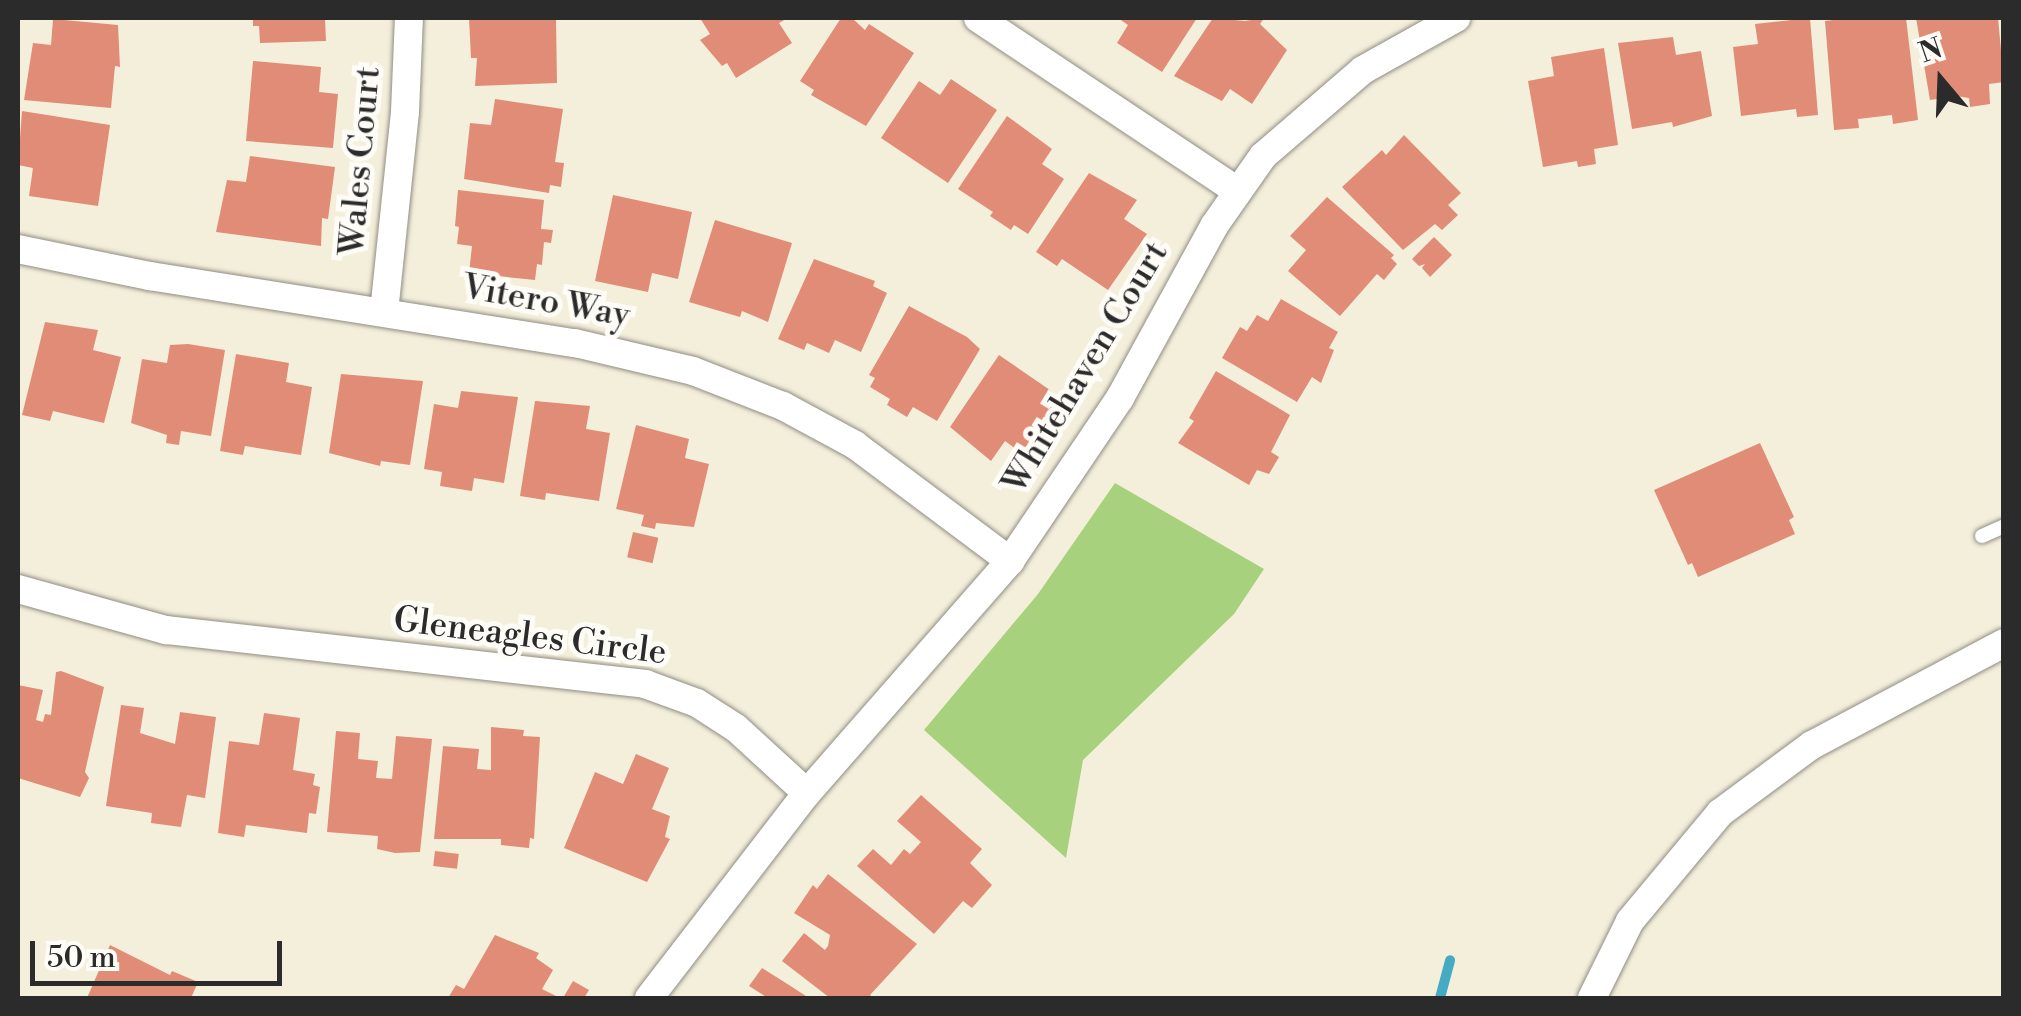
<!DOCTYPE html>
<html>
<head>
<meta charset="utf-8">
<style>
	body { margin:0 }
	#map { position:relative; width:2021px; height:1016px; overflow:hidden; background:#f4efdb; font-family:"Libre Bodoni",serif }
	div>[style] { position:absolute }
	.green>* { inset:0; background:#a7d17d }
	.stream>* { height:10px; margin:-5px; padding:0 5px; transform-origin:5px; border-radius:5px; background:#44abc3 }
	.building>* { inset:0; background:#e08c76; transform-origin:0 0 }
	.roads { filter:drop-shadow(0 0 2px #908d83) drop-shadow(0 0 2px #908d83) }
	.lane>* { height:14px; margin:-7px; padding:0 7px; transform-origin:7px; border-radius:7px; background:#fff }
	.street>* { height:28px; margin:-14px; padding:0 14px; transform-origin:14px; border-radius:14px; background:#fff }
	span { translate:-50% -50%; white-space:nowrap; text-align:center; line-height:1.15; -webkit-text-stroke:10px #fdfcf7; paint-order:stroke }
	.street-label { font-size:35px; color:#2b2b2b }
	.frame { position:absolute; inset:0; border:20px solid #2b2b2b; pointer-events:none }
	.north { position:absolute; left:1891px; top:30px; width:100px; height:100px; -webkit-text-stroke:8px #fdfcf7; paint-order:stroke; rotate:341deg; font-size:28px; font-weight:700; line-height:40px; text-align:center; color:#2b2b2b }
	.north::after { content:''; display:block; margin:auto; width:35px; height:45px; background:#2b2b2b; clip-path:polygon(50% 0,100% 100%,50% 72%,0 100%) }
	.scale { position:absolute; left:30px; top:941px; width:252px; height:45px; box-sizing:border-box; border:5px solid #2b2b2b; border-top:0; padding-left:12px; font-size:30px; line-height:35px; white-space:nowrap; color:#2b2b2b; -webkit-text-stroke:8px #fdfcf7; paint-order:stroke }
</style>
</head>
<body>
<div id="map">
	<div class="green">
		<i style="clip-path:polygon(1115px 483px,1264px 569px,1234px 614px,1083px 760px,1066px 858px,924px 730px,1038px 594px)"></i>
	</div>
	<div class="stream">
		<i style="left:1440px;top:998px;width:39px;rotate:-75deg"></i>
	</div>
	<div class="building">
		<i style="clip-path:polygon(253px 18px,325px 18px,326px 41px,260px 43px,259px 26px,253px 26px)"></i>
		<i style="clip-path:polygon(469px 18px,556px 18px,557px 83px,475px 86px,477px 58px,471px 58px)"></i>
		<i style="clip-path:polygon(700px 18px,788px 18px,779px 23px,792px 43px,736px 78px,727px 63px,722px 66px,700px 40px,710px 34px)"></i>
		<i style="clip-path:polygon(841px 18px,852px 18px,865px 30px,869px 24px,914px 53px,866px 126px,811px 95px,814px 90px,800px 81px)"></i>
		<i style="clip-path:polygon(1118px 18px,1197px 18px,1162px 72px,1117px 43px,1128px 25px)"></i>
		<i style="clip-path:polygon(1213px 18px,1245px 21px,1264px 18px,1260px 24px,1287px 50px,1252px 104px,1230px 89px,1222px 101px,1174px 76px)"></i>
		<i style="clip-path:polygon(1810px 18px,1818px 115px,1797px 117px,1796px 109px,1741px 116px,1733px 47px,1758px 44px,1755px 24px)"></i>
		<i style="clip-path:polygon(1851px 18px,1906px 18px,1918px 120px,1893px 124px,1892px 115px,1858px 119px,1859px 128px,1834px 130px,1825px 21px)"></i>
		<i style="clip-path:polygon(1916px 18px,1998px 18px,2004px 82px,1989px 84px,1990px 104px,1970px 107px,1969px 98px,1956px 96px,1930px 100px)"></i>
		<i style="clip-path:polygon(53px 19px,118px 25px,120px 67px,115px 66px,111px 108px,24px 100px,33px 43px,51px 45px)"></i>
		<i style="clip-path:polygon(1673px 37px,1676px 55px,1701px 51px,1712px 116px,1673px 127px,1672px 122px,1632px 129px,1618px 43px)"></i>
		<i style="clip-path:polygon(1604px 48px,1618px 145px,1594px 149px,1596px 164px,1578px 167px,1577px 161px,1543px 167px,1528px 81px,1554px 76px,1551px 57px)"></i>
		<i style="clip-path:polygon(253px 61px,321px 67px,319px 92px,338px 94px,333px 148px,246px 141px)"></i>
		<i style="clip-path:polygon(951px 79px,997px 110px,948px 183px,881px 138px,919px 81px,940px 95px)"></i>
		<i style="clip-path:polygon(495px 99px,563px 109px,555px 162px,564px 163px,561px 187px,550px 185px,549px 193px,464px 179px,470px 123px,491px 125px)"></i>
		<i style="clip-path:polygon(22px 111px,110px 125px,98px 206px,29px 196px,33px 168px,18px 165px)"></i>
		<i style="clip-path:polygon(1007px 116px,1052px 149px,1042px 164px,1064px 179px,1028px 234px,1014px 225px,1011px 230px,990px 216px,993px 212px,958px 189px)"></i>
		<i style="clip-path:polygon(1404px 135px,1461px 193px,1448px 205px,1458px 215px,1442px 230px,1435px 224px,1403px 250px,1342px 187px,1382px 150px,1386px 155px)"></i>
		<i style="clip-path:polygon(250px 156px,335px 167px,328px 219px,322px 218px,321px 246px,216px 232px,227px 180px,246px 182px)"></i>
		<i style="clip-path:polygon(1089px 173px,1137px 200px,1124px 219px,1147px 234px,1108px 290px,1062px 259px,1057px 266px,1036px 252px)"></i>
		<i style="clip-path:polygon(458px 190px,544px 200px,541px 229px,553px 230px,551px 243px,544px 242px,542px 265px,537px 264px,535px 280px,469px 273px,472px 246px,457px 244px,459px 227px,455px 226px)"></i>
		<i style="clip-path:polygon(613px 195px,692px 212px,678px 279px,652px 273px,648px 292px,595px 281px)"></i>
		<i style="clip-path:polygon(1327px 197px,1394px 255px,1391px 258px,1397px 264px,1384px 280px,1377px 274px,1340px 316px,1288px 271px,1306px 250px,1290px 236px)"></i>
		<i style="clip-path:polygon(715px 220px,792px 243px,768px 322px,742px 311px,740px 317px,689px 302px)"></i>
		<i style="clip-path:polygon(1434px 237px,1452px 255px,1430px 277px,1422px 268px,1425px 264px,1419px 266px,1412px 259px)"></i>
		<i style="clip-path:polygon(814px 259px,875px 281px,873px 286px,887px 293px,861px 352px,835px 340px,829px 353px,807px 343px,804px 350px,778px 339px)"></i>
		<i style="clip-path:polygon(1281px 299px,1338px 332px,1329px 348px,1334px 350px,1321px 383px,1312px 377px,1297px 402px,1222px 358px,1240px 327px,1247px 331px,1257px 315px,1268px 321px)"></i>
		<i style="clip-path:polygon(909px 306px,967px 337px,980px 349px,937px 421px,913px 407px,907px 417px,887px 405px,890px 399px,870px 387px,875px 378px,869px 375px)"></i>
		<i style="clip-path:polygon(45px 322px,98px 330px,93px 350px,121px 357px,104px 423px,53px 411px,50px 421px,22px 415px)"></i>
		<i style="clip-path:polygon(188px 344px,225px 350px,211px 436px,181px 431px,179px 445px,166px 443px,167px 435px,131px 423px,142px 359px,167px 363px,170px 345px)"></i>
		<i style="clip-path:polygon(236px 354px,289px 363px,286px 382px,312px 387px,301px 455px,245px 446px,243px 455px,220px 451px)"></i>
		<i style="clip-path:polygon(999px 355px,1066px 401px,1027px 457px,1005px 441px,991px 461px,950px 427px)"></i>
		<i style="clip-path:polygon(1216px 371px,1290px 415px,1271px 452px,1279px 457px,1269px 474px,1257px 470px,1249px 485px,1178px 443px,1194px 421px,1189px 418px)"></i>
		<i style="clip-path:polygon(341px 374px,423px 381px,410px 465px,381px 461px,380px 466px,329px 453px)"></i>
		<i style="clip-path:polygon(461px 391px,518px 397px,504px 483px,474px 478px,472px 491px,440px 486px,442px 472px,424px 469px,434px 404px,458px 408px)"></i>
		<i style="clip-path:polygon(535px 401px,590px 406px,586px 429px,610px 433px,599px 501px,546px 493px,545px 500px,520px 496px)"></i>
		<i style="clip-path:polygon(636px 425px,689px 439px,685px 458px,709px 464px,694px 527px,656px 523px,655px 529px,641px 526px,644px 515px,616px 509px)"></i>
		<i style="clip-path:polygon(1760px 443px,1794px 517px,1789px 520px,1795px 534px,1698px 577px,1692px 563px,1688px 565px,1654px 490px)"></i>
		<i style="left:633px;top:532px;width:26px;height:26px;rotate:13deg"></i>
		<i style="clip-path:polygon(61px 671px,104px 687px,85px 772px,89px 778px,80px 797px,18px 778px,18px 685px,43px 690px,36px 720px,43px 722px,45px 714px,51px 715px,56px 672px)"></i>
		<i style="clip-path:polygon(121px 705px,144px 708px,140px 733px,175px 744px,180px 712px,216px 717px,205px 798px,187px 795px,181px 827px,151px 823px,152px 813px,106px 806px)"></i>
		<i style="clip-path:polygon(264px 713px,300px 718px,293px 770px,315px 774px,313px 785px,320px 787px,316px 814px,309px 813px,307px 833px,246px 825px,244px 837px,218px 833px,229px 741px,259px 745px)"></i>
		<i style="clip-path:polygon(491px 727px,524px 730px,523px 736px,540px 737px,534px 839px,530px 838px,529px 848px,501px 845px,501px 839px,434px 839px,443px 746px,479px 749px,477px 769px,491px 770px)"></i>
		<i style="clip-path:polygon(336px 731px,360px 733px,358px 759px,378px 761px,376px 778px,392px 779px,396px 736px,432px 739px,420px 852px,395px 853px,377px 849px,378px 836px,327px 832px)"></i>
		<i style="clip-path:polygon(636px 754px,669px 768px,652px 809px,670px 816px,665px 837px,670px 839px,647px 882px,564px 848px,595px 772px,623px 784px)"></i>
		<i style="clip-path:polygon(921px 795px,982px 849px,970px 863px,992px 885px,972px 908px,963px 901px,934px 934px,857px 866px,873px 849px,891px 865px,904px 849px,910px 854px,921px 842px,897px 821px)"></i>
		<i style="left:435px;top:851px;width:24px;height:15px;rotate:7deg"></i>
		<i style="clip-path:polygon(828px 874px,917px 944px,870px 995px,874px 998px,830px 998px,782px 961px,804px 933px,825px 950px,828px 946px,830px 935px,794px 913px,813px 885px,817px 889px)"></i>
		<i style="clip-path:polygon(495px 935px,539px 953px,536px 958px,553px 970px,542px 989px,560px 998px,448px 998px,456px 985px,464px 989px)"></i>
		<i style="clip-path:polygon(110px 945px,170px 975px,172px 971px,198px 982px,191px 998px,87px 998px)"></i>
		<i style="clip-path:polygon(762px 968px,789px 985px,809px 998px,768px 998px,749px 986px)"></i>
		<i style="clip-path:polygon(573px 981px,589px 990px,584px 998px,563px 998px)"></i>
	</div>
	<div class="roads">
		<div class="lane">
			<i style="left:1982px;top:536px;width:24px;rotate:-24deg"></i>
		</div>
		<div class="street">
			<i style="left:978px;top:18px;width:310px;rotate:33.7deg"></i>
			<i style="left:18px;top:249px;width:135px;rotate:11.6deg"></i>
			<i style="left:150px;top:276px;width:430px;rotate:9deg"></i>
			<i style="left:575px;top:343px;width:121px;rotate:13.3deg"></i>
			<i style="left:693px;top:371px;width:97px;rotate:21.3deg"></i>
			<i style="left:783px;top:406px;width:82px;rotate:28.4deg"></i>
			<i style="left:855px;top:445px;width:194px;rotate:36.8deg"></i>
			<i style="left:384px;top:312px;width:201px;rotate:-84deg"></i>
			<i style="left:405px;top:112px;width:94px;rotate:-87.6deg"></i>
			<i style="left:18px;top:589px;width:154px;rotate:15.5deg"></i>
			<i style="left:166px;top:630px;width:482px;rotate:6.4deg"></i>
			<i style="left:645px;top:684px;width:55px;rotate:20.1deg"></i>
			<i style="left:697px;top:703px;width:46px;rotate:32.7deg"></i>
			<i style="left:736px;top:728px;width:96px;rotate:42.5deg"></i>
			<i style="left:649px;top:998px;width:259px;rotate:-52.4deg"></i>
			<i style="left:807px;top:793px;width:308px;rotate:-48.8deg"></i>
			<i style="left:1010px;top:561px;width:197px;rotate:-56deg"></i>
			<i style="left:1120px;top:398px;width:196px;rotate:-61.3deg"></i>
			<i style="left:1214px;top:226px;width:85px;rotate:-55deg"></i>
			<i style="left:1263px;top:156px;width:132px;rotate:-40.7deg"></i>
			<i style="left:1363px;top:70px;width:107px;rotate:-29.2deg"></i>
			<i style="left:1592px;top:998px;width:86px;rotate:-63.7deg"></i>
			<i style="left:1630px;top:921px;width:141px;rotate:-50.2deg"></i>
			<i style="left:1720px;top:813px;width:114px;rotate:-36.5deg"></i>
			<i style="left:1812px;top:745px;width:217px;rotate:-28deg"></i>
		</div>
	</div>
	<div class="street-label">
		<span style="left:361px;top:161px;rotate:-85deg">Wales Court</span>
		<span style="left:546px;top:302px;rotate:10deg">Vitero Way</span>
		<span style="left:1086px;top:368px;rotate:-59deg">Whitehaven Court</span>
		<span style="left:530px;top:637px;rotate:7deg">Gleneagles Circle</span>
	</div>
	<div class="frame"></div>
	<div class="north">N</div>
	<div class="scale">50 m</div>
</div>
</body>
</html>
